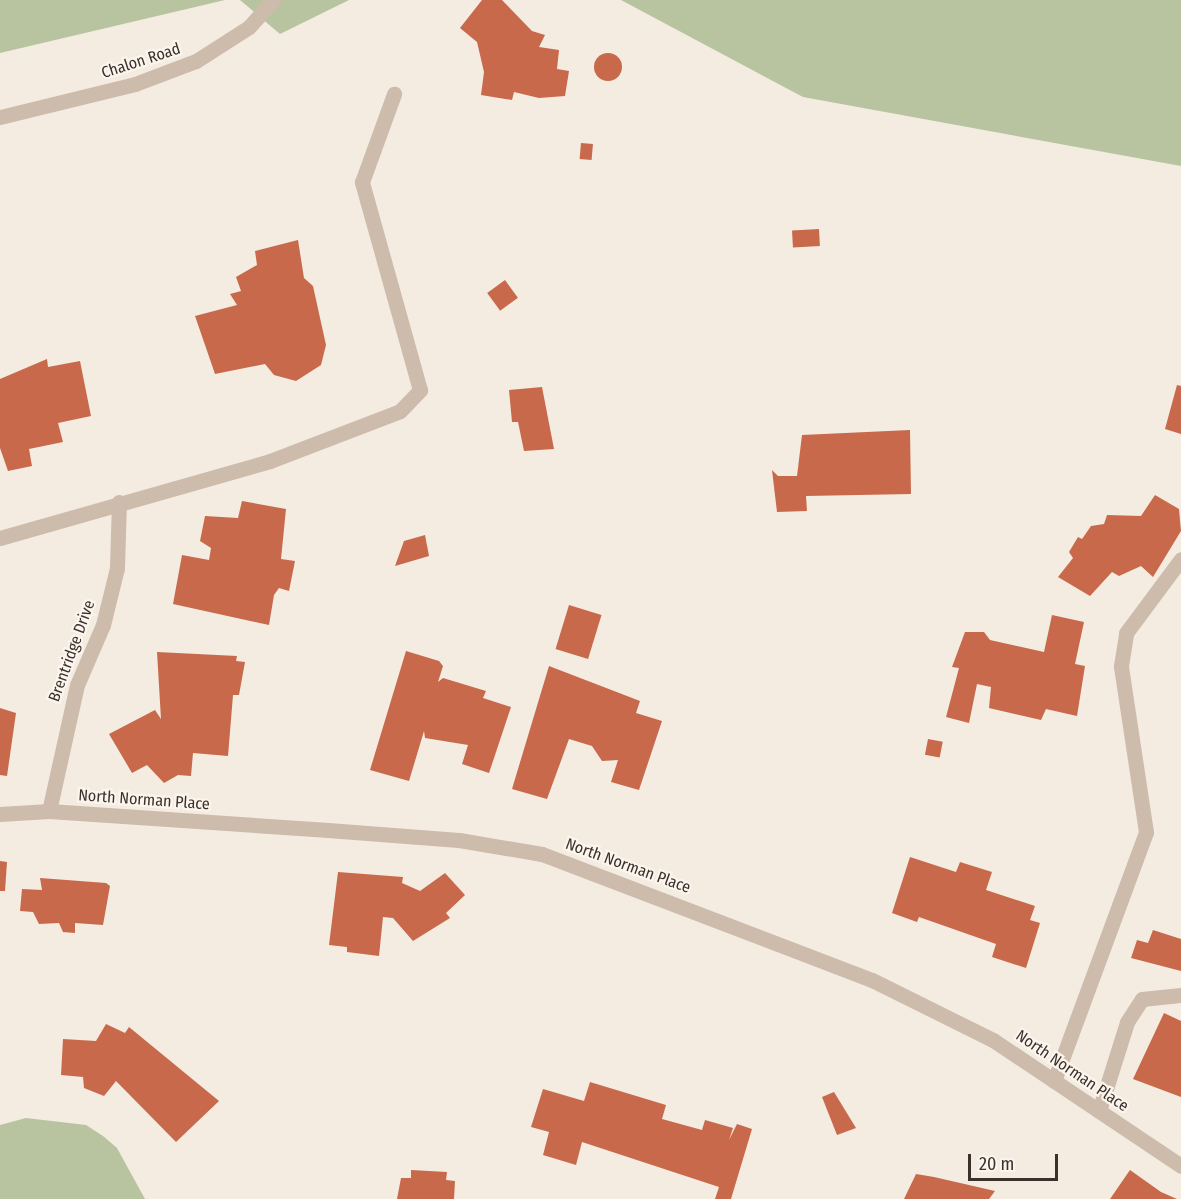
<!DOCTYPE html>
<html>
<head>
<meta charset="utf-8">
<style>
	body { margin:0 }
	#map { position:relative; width:1181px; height:1199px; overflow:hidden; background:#f4ebe1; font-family:"Fira Sans Condensed",sans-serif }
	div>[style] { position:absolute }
	.green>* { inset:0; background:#b8c4a0 }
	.building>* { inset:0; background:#c8694b; transform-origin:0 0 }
	.round { border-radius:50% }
	.service>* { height:15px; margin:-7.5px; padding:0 7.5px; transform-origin:7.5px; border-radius:7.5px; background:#cdbbac }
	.minor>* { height:15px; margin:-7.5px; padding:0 7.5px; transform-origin:7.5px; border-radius:7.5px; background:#cdbbac }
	span { translate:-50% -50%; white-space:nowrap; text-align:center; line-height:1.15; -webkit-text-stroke:4.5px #fbf5ee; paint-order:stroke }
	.street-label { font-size:16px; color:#3b302b }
	.scale { position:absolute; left:968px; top:1154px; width:90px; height:27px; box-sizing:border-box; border:3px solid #3b302b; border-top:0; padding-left:8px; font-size:18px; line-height:21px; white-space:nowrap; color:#3b302b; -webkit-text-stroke:4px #fbf5ee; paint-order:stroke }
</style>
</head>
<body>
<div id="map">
	<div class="green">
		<i style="clip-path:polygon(0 0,225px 0,0 53px)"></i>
		<i style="clip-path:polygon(240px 0,349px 0,280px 34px)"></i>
		<i style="clip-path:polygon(621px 0,1181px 0,1181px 166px,803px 97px)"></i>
		<i style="clip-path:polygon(26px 1118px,86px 1125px,103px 1136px,117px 1148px,145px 1199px,0 1199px,0 1125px)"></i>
	</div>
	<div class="building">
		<i style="clip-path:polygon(482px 0,502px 0,532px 31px,545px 35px,539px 47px,559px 50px,557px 69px,569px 71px,565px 96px,539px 98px,514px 92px,512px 100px,481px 95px,484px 72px,477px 42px,460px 28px)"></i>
		<i class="round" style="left:594px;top:53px;width:28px;height:28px"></i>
		<i style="left:581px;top:143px;width:12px;height:16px;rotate:5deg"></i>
		<i style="left:819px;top:229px;width:17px;height:27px;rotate:87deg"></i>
		<i style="clip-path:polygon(298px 240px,304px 278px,313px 286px,326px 345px,321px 365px,296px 381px,274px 375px,265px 364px,215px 374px,195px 316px,237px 305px,230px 294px,241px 291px,236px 277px,257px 265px,255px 251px)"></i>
		<i style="left:505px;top:280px;width:22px;height:22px;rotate:54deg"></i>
		<i style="clip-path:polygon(47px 359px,48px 367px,80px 361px,91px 416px,58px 423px,63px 442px,29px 449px,32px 466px,8px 471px,0 448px,0 379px)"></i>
		<i style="clip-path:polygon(1177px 385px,1181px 386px,1181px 434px,1165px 429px)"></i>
		<i style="clip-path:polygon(542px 387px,554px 449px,524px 451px,518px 422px,512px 422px,509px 390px)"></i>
		<i style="clip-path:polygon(910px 430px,911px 494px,806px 496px,807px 511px,777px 512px,772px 470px,778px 476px,797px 476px,802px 435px)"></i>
		<i style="clip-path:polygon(1155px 495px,1179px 509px,1181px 531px,1153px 577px,1141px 566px,1119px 576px,1112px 572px,1090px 596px,1058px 577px,1073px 558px,1069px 552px,1078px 537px,1082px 539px,1091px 526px,1104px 524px,1107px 515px,1141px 516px)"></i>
		<i style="clip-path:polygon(242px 501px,286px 509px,281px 559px,295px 561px,289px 591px,279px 588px,274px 595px,269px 625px,173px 604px,182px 555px,209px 560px,211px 548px,200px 541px,205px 516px,238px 518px)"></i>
		<i style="clip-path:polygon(425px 535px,429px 556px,395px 566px,404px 541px)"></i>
		<i style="left:569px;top:605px;width:34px;height:46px;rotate:17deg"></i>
		<i style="clip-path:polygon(1052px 615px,1084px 622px,1075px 664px,1085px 666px,1077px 716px,1046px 709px,1041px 720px,989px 708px,991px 687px,977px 684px,969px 723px,946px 717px,959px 668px,952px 667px,965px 632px,984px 632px,990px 640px,1044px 652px)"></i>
		<i style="clip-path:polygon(406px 651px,439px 661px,443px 666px,438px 682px,443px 678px,486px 691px,483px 698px,511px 707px,489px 773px,462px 764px,468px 745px,425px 738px,424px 731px,409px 781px,370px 770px)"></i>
		<i style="clip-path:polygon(157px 652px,237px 656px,236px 661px,245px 662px,239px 695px,233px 695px,228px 756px,193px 753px,191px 776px,178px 775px,164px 783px,147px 765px,132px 773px,109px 734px,155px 710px,161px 719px)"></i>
		<i style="clip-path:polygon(549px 666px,640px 701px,636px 713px,662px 721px,639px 790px,611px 782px,618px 760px,602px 761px,592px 746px,569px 739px,547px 799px,512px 789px)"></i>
		<i style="clip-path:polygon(0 708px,16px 713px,7px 776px,0 775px)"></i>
		<i style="left:928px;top:739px;width:15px;height:16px;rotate:11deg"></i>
		<i style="clip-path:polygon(910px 857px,956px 872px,960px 862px,992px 872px,986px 890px,1035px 906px,1030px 920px,1040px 923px,1026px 968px,992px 957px,996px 944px,919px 917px,917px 922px,892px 913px)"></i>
		<i style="clip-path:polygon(0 861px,7px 862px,5px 891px,0 891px)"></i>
		<i style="clip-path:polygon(338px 872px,403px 877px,402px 883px,420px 891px,445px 873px,465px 895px,446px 913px,450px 918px,413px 941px,393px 918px,383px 917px,379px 956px,347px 952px,347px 947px,329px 945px)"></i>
		<i style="clip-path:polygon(40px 878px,106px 883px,110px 886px,103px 925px,75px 923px,75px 933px,63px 932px,59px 923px,39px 924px,33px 912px,20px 911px,22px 889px,42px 890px)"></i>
		<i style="clip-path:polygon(1153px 930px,1181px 939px,1181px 971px,1131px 958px,1137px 940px,1148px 943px)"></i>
		<i style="clip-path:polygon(1164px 1013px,1181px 1021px,1181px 1097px,1133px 1079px)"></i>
		<i style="clip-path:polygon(106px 1024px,125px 1033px,129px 1027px,219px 1101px,176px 1142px,116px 1081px,104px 1096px,84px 1088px,83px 1077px,61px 1075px,63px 1039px,96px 1041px)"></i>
		<i style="clip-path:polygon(590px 1082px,666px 1105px,662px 1119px,702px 1130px,705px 1120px,733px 1128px,729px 1140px,737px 1124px,752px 1129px,731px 1199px,715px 1199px,719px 1187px,582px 1142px,576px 1165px,543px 1155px,549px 1132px,531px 1127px,543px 1089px,584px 1101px)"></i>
		<i style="clip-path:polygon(834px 1092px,856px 1128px,837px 1135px,822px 1097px)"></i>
		<i style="clip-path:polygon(411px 1170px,447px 1172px,446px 1180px,455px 1181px,454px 1199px,397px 1199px,401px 1178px,411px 1178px)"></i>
		<i style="clip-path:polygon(1130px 1170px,1161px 1192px,1177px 1199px,1110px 1199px)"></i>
		<i style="clip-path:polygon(916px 1174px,934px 1177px,995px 1191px,989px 1199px,904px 1199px)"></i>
	</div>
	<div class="service">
		<i style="left:0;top:117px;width:139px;rotate:-13.7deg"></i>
		<i style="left:135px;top:84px;width:65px;rotate:-20.7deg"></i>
		<i style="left:196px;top:61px;width:63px;rotate:-32.7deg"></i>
		<i style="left:249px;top:27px;width:36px;rotate:-48deg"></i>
		<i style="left:0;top:538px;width:281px;rotate:-15.9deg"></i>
		<i style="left:270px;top:461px;width:139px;rotate:-21deg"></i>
		<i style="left:400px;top:411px;width:29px;rotate:-46deg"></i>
		<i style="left:420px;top:390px;width:216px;rotate:-105.6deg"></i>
		<i style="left:362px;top:182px;width:94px;rotate:-70deg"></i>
		<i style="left:1054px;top:1081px;width:265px;rotate:-69.7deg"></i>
		<i style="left:1146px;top:832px;width:168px;rotate:-98.6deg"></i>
		<i style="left:1121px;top:666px;width:33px;rotate:-81deg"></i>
		<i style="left:1126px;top:633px;width:92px;rotate:-53.4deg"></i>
		<i style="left:1099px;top:1111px;width:93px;rotate:-72.5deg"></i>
		<i style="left:1127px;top:1022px;width:27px;rotate:-57deg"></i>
		<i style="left:1142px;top:999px;width:39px;rotate:-6deg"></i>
	</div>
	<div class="minor">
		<i style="left:49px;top:811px;width:129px;rotate:-77.5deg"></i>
		<i style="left:77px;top:685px;width:65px;rotate:-66.6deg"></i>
		<i style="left:103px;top:625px;width:59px;rotate:-76.2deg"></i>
		<i style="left:117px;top:568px;width:66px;rotate:-88.3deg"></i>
		<i style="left:0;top:814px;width:49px;rotate:-3.5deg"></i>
		<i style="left:49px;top:811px;width:280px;rotate:3.9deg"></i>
		<i style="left:328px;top:830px;width:131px;rotate:4.4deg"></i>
		<i style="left:459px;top:840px;width:84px;rotate:9.6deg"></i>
		<i style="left:542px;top:854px;width:353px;rotate:20.9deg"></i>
		<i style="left:872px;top:980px;width:135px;rotate:26.4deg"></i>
		<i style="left:993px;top:1040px;width:226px;rotate:33.8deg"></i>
	</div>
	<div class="street-label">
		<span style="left:141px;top:61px;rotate:-18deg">Chalon Road</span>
		<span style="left:72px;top:651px;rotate:-70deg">Brentridge Drive</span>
		<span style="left:144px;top:800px;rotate:4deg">North Norman Place</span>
		<span style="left:628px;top:866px;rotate:20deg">North Norman Place</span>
		<span style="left:1072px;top:1071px;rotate:34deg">North Norman Place</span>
	</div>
	<div class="scale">20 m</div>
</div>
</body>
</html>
